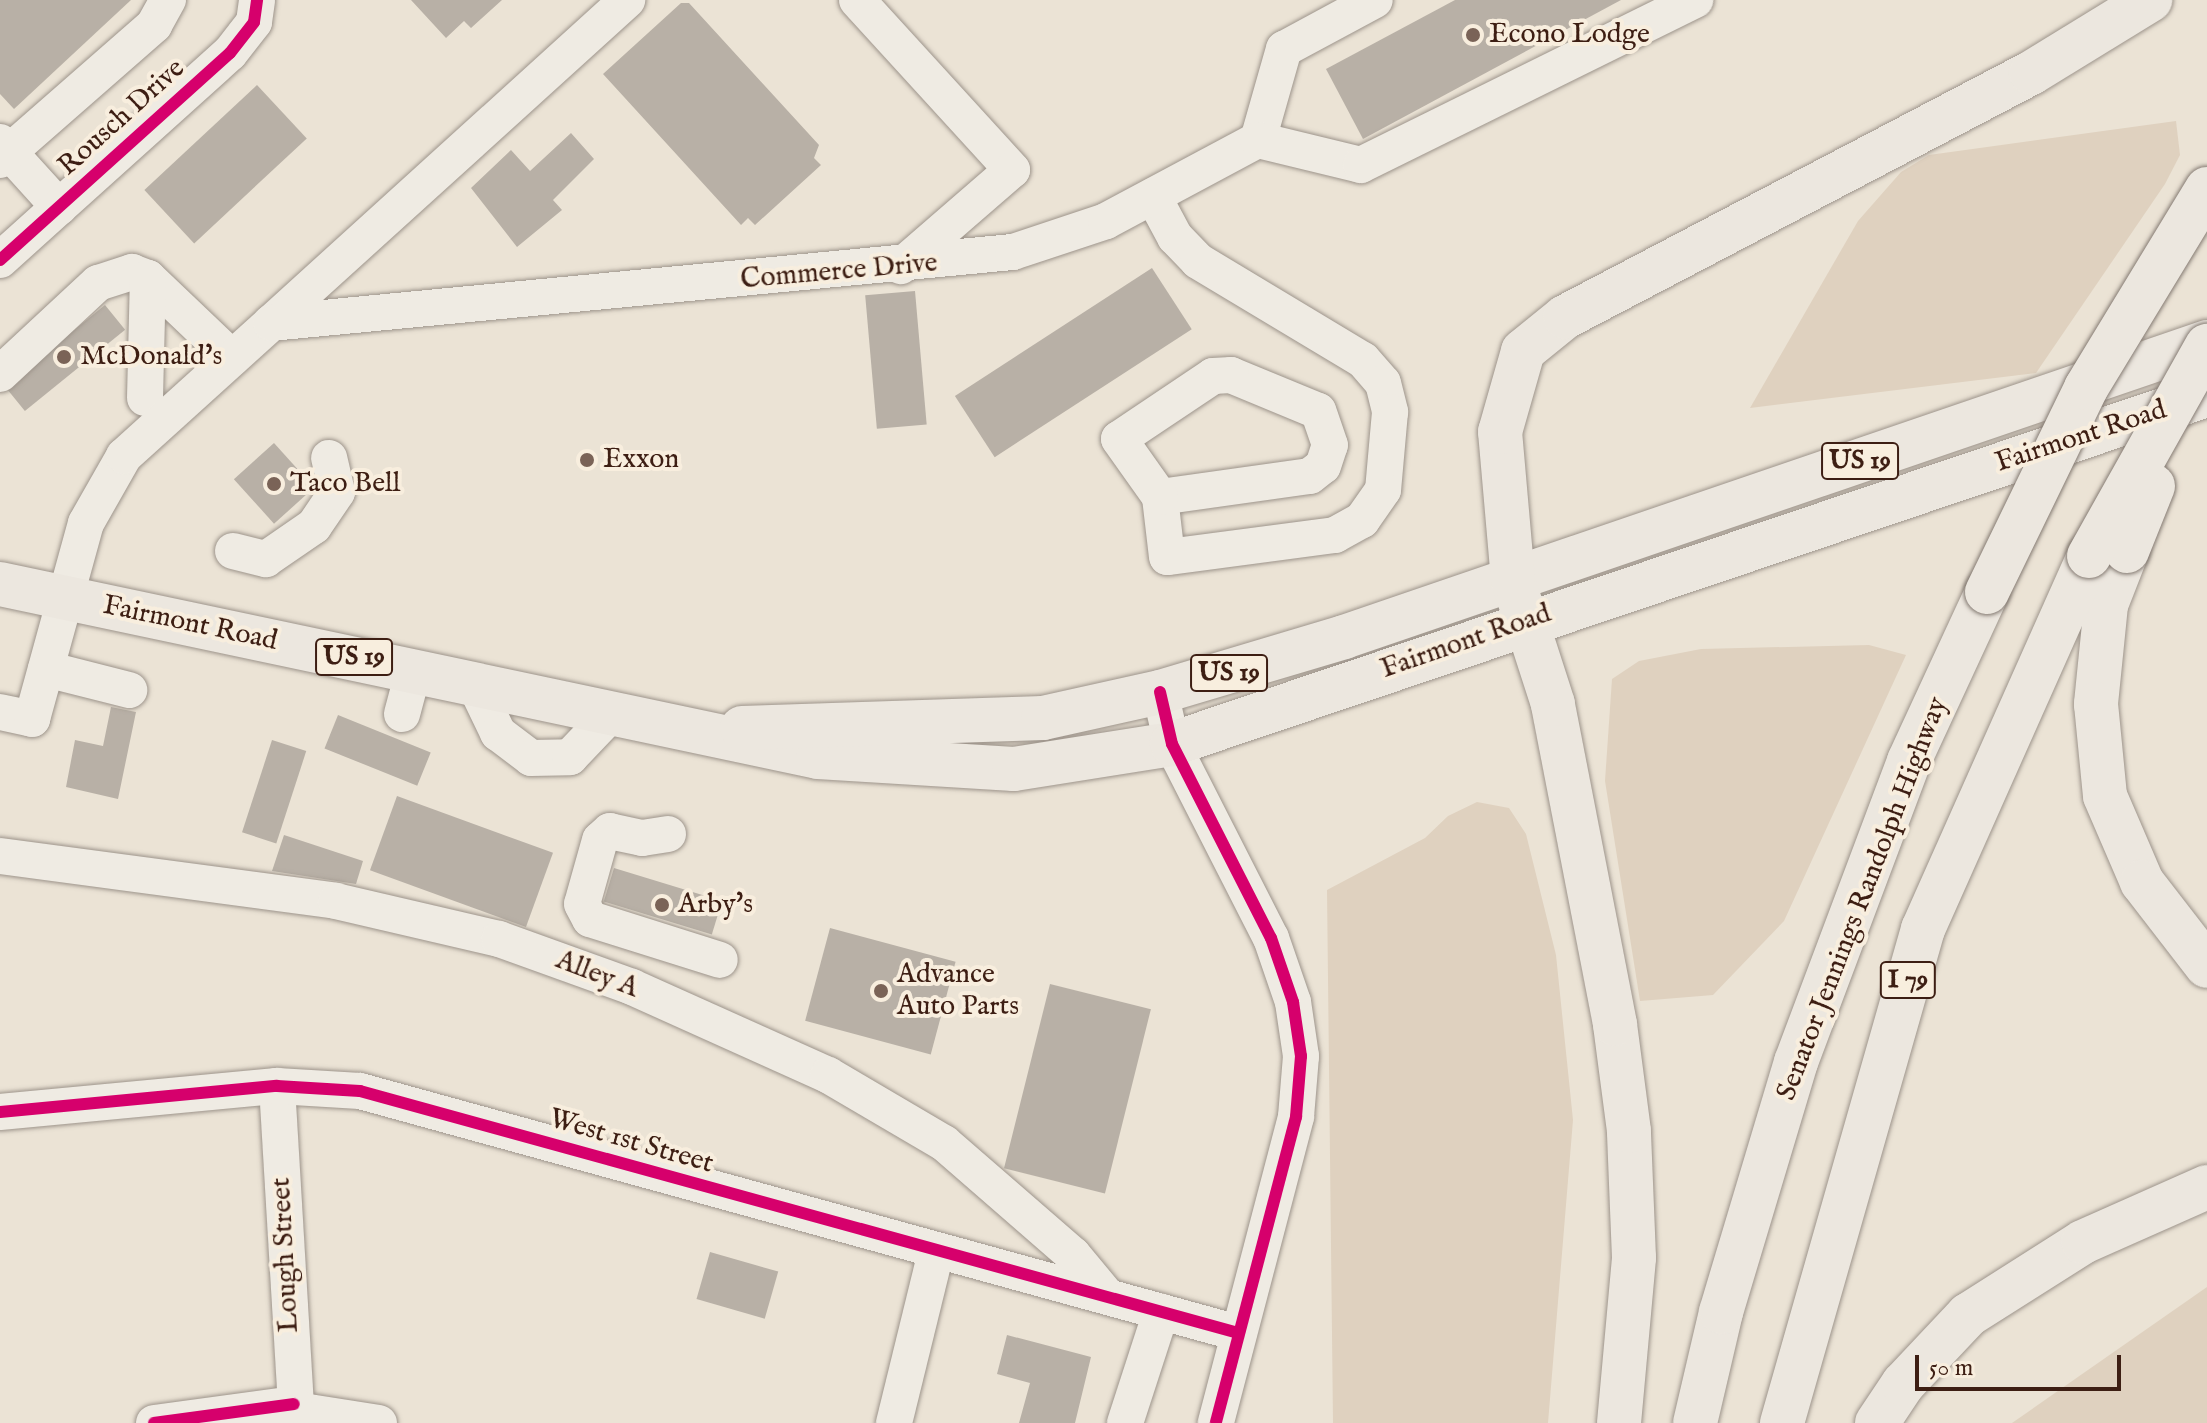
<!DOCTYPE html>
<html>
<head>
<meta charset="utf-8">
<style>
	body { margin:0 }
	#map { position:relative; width:2207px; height:1423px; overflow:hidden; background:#ebe3d5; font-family:"IM FELL English",serif }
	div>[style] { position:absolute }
	.green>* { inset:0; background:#dfd1bf }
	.building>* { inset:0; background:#b8b0a6; transform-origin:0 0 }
	.roads { filter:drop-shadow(0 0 2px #9d948b) drop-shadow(0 0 2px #9d948b) }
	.minor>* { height:36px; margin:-18px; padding:0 18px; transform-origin:18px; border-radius:18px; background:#efebe3 }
	.major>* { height:44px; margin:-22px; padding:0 22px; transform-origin:22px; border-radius:22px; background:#ece7df }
	.highway>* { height:44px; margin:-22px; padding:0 22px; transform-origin:22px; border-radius:22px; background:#ece7df }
	.bridges { filter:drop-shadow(0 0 2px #847a72) drop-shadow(0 0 2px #847a72) }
	.highway-bridge>* { height:44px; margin:-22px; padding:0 22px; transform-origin:22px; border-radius:22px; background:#ece7df }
	.cycleway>* { height:12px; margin:-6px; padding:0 6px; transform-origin:6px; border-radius:6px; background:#d6006c }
	.dots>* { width:22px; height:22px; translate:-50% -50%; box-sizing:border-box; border:4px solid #f8eede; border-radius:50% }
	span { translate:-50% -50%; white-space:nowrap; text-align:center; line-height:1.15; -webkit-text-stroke:8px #f8eede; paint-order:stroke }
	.shield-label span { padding:2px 6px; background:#f8eede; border:2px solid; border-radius:6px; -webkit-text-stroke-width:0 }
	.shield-label { font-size:26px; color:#3d1e13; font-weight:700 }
	.poi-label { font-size:28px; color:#3d1e13 }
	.left { translate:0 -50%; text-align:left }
	.street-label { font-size:28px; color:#3d1e13 }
	.scale { position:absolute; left:1915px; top:1355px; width:206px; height:36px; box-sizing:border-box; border:4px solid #3d1e13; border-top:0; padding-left:10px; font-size:24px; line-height:28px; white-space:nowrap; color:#3d1e13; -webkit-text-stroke:6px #f8eede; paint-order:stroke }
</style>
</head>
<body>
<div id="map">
	<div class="green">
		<i style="clip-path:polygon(2176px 121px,2180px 155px,2165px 184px,2036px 373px,1750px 408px,1858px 221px,1901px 172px,1929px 155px)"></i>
		<i style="clip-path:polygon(1869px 645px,1906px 655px,1784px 921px,1713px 995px,1640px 1001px,1605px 781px,1612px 679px,1639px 661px,1701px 649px)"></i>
		<i style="clip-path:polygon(1477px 802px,1509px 808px,1526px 834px,1556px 955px,1573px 1120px,1548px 1423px,1333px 1423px,1327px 890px,1425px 838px,1448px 816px)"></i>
		<i style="clip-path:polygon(2207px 1287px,2207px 1423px,2012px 1423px)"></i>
	</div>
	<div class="building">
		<i style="clip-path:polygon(0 0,131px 0,14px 109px,0 94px)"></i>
		<i style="clip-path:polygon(411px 0,502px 0,471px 28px,464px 21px,446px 38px)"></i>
		<i style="clip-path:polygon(1455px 0,1621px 0,1363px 139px,1326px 69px)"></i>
		<i style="clip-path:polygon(681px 3px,689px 3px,819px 145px,814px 158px,821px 165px,755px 225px,748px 218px,741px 225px,603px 74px)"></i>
		<i style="left:257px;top:85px;width:73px;height:154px;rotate:47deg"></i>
		<i style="clip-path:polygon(571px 133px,594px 159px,553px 200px,562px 210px,517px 247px,471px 188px,511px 150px,530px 171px)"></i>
		<i style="left:1152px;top:268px;width:73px;height:235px;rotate:57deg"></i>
		<i style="left:915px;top:291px;width:134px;height:50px;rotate:85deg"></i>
		<i style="left:105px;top:305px;width:32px;height:129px;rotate:51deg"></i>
		<i style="left:274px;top:443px;width:60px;height:54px;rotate:48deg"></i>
		<i style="clip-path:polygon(111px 707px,136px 712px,118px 799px,66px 787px,75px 740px,103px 746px)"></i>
		<i style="left:338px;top:715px;width:100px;height:36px;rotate:22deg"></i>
		<i style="left:272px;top:740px;width:36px;height:97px;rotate:18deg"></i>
		<i style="left:397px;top:796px;width:166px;height:79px;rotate:20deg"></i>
		<i style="clip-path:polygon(284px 835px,363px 861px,356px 884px,272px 871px)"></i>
		<i style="left:614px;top:868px;width:113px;height:35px;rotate:17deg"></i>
		<i style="left:830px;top:928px;width:130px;height:96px;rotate:15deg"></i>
		<i style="left:1050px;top:984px;width:104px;height:190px;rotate:14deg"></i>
		<i style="left:710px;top:1252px;width:71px;height:49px;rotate:16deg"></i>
		<i style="clip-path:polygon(1007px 1335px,1091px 1357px,1075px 1423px,1019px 1423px,1030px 1383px,997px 1374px)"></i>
	</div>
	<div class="roads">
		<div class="minor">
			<i style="left:857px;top:0;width:230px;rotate:47.6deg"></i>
			<i style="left:1012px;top:170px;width:147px;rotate:139.1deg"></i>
			<i style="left:1258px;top:140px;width:95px;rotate:-74.1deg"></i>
			<i style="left:1284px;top:49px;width:103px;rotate:-28.3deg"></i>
			<i style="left:0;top:142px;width:88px;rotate:47.8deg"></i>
			<i style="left:0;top:160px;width:205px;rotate:-41.2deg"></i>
			<i style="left:154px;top:25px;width:29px;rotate:-61deg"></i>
			<i style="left:1153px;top:196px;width:47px;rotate:61.8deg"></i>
			<i style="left:1175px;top:237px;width:33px;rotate:46deg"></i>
			<i style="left:1198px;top:261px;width:192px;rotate:31deg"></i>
			<i style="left:1363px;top:360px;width:30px;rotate:49deg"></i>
			<i style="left:1383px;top:383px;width:30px;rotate:76deg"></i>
			<i style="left:1390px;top:412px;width:78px;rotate:95.1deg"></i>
			<i style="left:1383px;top:490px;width:37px;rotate:125deg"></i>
			<i style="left:1362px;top:520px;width:31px;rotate:151deg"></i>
			<i style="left:1335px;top:535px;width:169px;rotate:172.5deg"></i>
			<i style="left:1167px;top:557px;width:60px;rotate:-96.7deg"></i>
			<i style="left:1160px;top:497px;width:151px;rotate:-8deg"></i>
			<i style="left:1310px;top:476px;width:16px;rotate:-38deg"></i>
			<i style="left:1323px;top:466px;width:22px;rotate:-72deg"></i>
			<i style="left:1330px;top:445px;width:36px;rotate:-109deg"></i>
			<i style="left:1318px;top:411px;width:94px;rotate:-157.5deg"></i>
			<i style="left:1231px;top:375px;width:18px;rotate:177deg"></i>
			<i style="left:1213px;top:376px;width:113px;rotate:146.2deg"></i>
			<i style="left:1119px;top:439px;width:71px;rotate:54.7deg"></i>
			<i style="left:0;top:260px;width:309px;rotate:-42deg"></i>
			<i style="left:230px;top:53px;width:39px;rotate:-52deg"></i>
			<i style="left:254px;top:22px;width:22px;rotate:-82deg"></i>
			<i style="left:271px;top:323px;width:481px;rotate:-42.2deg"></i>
			<i style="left:0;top:374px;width:134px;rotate:-42.9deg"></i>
			<i style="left:98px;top:283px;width:36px;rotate:-18deg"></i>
			<i style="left:132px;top:272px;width:17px;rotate:21deg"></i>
			<i style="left:148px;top:278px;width:116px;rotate:43.6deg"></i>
			<i style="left:145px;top:398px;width:120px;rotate:-88.6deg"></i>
			<i style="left:233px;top:551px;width:34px;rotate:14deg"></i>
			<i style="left:266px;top:559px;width:58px;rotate:-34.5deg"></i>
			<i style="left:314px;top:526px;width:41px;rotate:-55.9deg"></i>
			<i style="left:337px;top:492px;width:35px;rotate:-103deg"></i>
			<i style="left:46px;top:669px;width:86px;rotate:14.2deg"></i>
			<i style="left:473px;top:681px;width:58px;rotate:64.3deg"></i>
			<i style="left:498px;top:733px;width:41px;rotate:37.1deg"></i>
			<i style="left:531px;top:758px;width:39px;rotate:-1deg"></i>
			<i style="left:570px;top:757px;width:61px;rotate:-46.3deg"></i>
			<i style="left:1160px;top:692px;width:53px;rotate:77deg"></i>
			<i style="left:1172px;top:744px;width:218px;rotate:63deg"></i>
			<i style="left:1271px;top:938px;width:68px;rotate:71deg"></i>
			<i style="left:1293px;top:1002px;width:55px;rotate:81.6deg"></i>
			<i style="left:1301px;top:1056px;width:61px;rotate:94.7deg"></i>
			<i style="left:1296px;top:1117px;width:316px;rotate:104.7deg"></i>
			<i style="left:0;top:712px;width:33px;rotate:12deg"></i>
			<i style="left:32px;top:719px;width:203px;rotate:-74.6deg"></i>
			<i style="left:86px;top:523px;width:77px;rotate:-60.4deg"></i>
			<i style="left:124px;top:456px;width:198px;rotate:-42.1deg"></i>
			<i style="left:271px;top:323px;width:745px;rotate:-5.47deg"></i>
			<i style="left:1013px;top:252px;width:98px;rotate:-18.4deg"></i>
			<i style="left:1106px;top:221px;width:172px;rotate:-28.1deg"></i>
			<i style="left:1258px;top:140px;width:106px;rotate:13.6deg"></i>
			<i style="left:1361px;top:165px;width:373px;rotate:-26.3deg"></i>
			<i style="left:402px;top:714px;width:47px;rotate:-75.1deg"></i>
			<i style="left:668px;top:834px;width:26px;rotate:171deg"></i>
			<i style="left:642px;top:838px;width:33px;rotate:-168deg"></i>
			<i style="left:610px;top:831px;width:13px;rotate:138deg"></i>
			<i style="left:600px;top:840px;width:66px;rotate:105.7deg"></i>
			<i style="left:582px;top:904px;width:17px;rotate:62deg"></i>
			<i style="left:590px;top:919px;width:136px;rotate:17.5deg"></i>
			<i style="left:0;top:856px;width:339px;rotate:7.6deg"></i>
			<i style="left:336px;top:901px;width:167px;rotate:13.1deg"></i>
			<i style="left:499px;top:939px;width:141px;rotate:19.8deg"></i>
			<i style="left:632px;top:987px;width:215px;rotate:24.2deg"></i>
			<i style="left:828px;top:1075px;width:134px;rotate:30.4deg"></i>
			<i style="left:944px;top:1143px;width:171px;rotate:41deg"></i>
			<i style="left:1073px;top:1255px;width:53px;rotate:50.3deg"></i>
			<i style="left:277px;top:1086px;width:338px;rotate:86.6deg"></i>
			<i style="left:0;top:1112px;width:278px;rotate:-5.4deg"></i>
			<i style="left:277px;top:1086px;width:83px;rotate:3.4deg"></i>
			<i style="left:360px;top:1091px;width:911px;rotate:15.41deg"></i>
			<i style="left:296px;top:1410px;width:84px;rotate:8.9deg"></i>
			<i style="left:154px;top:1423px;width:141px;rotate:-7.7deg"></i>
			<i style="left:894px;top:1423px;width:176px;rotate:-76.2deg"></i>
			<i style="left:1125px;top:1423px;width:117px;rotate:-72deg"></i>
		</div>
		<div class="major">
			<i style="left:0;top:584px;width:836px;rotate:11.94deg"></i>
			<i style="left:818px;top:757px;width:196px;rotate:3.5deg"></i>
			<i style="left:1014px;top:769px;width:160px;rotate:-9deg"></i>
			<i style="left:1172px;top:744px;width:1092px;rotate:-18.63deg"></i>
			<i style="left:742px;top:728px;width:301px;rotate:-1.9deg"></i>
			<i style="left:1043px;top:718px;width:120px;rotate:-12.5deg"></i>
			<i style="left:1160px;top:692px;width:192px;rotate:-16.6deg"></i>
			<i style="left:1344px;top:637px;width:912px;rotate:-18.87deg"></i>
		</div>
		<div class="highway">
			<i style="left:2127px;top:551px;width:58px;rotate:111.3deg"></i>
			<i style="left:2106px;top:605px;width:100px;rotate:95.8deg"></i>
			<i style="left:2096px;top:704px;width:92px;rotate:84.4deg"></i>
			<i style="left:2105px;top:796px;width:94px;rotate:66.7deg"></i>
			<i style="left:2142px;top:882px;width:106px;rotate:52.3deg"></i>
			<i style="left:1619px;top:1423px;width:166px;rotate:-84.8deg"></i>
			<i style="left:1634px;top:1258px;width:127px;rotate:-92.3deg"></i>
			<i style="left:1629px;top:1131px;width:108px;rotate:-97.5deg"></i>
			<i style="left:1615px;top:1024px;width:326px;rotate:-101deg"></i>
			<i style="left:1553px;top:704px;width:130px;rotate:-107.9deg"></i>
			<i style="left:1513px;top:580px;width:149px;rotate:-95deg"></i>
			<i style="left:1500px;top:432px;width:84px;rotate:-74.1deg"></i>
			<i style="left:1523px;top:351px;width:54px;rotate:-39deg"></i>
			<i style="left:1565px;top:317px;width:526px;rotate:-27.64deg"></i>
			<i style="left:2031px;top:73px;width:140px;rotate:-31.5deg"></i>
			<i style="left:1695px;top:1423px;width:114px;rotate:-76.8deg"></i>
			<i style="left:1721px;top:1312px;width:261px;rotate:-73.3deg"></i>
			<i style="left:1796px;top:1062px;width:322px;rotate:-69.4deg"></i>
			<i style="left:1909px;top:761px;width:186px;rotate:-65.2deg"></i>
			<i style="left:1782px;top:1423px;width:514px;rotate:-74.07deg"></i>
			<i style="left:1923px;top:929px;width:408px;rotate:-66deg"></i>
			<i style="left:1877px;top:1423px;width:47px;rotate:-56.3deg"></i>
			<i style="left:1903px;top:1384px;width:95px;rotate:-46.7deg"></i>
			<i style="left:1968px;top:1315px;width:136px;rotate:-32.4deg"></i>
			<i style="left:2083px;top:1242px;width:136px;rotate:-23.9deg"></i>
		</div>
	</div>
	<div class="bridges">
		<div class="highway-bridge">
			<i style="left:2127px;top:551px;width:70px;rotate:-68.2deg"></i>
			<i style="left:2089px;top:556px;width:241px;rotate:-60.7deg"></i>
			<i style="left:1987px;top:592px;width:227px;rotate:-64.1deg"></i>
			<i style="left:2086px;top:388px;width:233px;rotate:-58.7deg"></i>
		</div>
	</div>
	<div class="cycleway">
		<i style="left:0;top:260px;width:309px;rotate:-42deg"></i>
		<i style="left:230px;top:53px;width:39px;rotate:-52deg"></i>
		<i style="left:254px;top:22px;width:22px;rotate:-82deg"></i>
		<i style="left:1160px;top:692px;width:53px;rotate:77deg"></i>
		<i style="left:1172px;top:744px;width:218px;rotate:63deg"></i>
		<i style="left:1271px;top:938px;width:68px;rotate:71deg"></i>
		<i style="left:1293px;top:1002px;width:55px;rotate:81.6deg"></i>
		<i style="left:1301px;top:1056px;width:61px;rotate:94.7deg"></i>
		<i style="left:1296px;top:1117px;width:316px;rotate:104.7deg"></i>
		<i style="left:0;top:1112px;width:278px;rotate:-5.4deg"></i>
		<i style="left:277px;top:1086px;width:83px;rotate:3.4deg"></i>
		<i style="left:360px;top:1091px;width:911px;rotate:15.41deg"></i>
		<i style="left:154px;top:1423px;width:141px;rotate:-7.7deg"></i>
	</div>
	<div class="dots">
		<i style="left:1473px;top:35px;background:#7a6357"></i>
		<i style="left:64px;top:357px;background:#7a6357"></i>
		<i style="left:587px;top:460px;background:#7a6357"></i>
		<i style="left:274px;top:484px;background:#7a6357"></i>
		<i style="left:662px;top:905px;background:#7a6357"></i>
		<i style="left:881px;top:991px;background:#7a6357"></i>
	</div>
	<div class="shield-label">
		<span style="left:1860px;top:461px">US 19</span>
		<span style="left:354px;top:657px">US 19</span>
		<span style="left:1229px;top:673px">US 19</span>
		<span style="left:1908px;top:980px">I 79</span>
	</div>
	<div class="poi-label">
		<span class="left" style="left:1489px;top:35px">Econo Lodge</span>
		<span class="left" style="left:80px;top:357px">McDonald's</span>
		<span class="left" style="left:603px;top:460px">Exxon</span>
		<span class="left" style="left:290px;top:484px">Taco Bell</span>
		<span class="left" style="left:678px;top:905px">Arby's</span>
		<span class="left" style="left:897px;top:991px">Advance<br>Auto Parts</span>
	</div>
	<div class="street-label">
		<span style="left:122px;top:118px;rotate:-42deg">Rousch Drive</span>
		<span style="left:839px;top:272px;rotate:-5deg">Commerce Drive</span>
		<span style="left:2081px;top:437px;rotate:-18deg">Fairmont Road</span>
		<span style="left:190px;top:624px;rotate:12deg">Fairmont Road</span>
		<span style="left:1466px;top:642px;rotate:-19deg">Fairmont Road</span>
		<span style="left:1863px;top:899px;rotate:-69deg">Senator Jennings Randolph Highway</span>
		<span style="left:597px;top:975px;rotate:21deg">Alley A</span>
		<span style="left:631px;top:1142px;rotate:16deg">West 1st Street</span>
		<span style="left:286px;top:1255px;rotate:-93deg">Lough Street</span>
	</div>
	<div class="scale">50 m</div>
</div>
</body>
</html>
